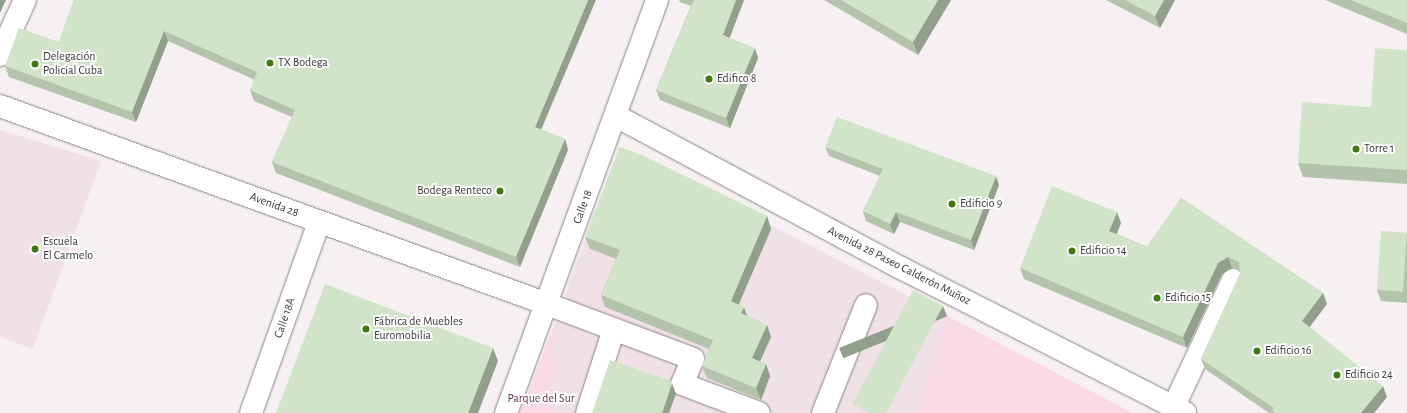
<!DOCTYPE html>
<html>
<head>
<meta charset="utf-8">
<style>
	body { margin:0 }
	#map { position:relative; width:1407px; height:413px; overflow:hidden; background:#f6f0f2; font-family:"Alegreya Sans",sans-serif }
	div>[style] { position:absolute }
	.built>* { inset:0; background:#f0e1e7 }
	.green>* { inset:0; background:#f9dae6 }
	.roads { filter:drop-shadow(0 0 1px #898486) drop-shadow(0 0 1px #898486) }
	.minor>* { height:22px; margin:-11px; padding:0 11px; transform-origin:11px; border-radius:11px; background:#fff }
	.wall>* { inset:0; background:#b4c3ac }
	.shaded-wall>* { inset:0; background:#929f8c; transform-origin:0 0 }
	.building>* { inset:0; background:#d1e3c8; transform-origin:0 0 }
	.dots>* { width:11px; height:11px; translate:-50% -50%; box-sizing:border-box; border:2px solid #fff; border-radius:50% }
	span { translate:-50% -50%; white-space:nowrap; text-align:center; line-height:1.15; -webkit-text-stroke:4px #fff; paint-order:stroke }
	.poi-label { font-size:12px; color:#3a3838 }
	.left { translate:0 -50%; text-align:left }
	.right { translate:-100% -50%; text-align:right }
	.street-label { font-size:12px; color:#3a3838 }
	.park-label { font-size:12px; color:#64364b }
</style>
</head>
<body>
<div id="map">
	<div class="built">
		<i style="clip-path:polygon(0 130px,101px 161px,33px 349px,0 337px)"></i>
		<i style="clip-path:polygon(619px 147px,947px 316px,916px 413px,554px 413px,553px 328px)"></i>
	</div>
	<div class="green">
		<i style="clip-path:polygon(947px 316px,1129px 411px,1132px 413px,916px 413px)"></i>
		<i style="clip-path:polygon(553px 328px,554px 413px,520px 413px)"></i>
	</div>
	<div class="roads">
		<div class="minor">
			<i style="left:0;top:55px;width:60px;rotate:-65.6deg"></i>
			<i style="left:0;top:106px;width:582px;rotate:19.9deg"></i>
			<i style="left:547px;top:304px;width:156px;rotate:20.6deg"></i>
			<i style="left:693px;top:359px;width:27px;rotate:114deg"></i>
			<i style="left:682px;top:384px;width:82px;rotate:20.6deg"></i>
			<i style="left:616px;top:116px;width:323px;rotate:28.1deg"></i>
			<i style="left:901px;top:268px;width:319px;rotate:27deg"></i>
			<i style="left:1174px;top:406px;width:139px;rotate:-64.9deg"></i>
			<i style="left:251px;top:413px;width:203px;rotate:-70.4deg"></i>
			<i style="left:506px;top:413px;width:440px;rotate:-69.9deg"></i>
			<i style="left:587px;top:413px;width:88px;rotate:-72.2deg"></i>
			<i style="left:823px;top:413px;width:116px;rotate:-68.3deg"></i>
		</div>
	</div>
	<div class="wall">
		<i style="clip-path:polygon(74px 0,541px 130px,565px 139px,568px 150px,520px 267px,276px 173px,272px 162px,292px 117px,254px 101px,250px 90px,255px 80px,168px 41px,136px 122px,9px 77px,5px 66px,59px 42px)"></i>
		<i style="clip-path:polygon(679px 0,744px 0,729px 38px,758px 58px,730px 128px,660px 100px,656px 90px,691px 6px,680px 2px)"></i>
		<i style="clip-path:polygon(824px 0,951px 0,918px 55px)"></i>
		<i style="clip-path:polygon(1106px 0,1175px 0,1160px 28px)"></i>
		<i style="clip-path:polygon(1325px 0,1407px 0,1407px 34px)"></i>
		<i style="clip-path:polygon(1407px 50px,1407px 184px,1303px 177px,1298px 163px,1371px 107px)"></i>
		<i style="clip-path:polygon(825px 147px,999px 185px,974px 250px,900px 222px,894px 234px,866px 221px,863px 211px,880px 176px,829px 156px)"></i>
		<i style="clip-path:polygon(1181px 198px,1323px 293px,1327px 304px,1310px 327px,1387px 397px,1374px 413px,1269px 413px,1205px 369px,1201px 359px,1240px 274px,1240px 271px,1232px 268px,1222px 274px,1187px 348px,1024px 279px,1020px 268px,1121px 223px,1117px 234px,1147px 247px)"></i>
		<i style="clip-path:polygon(767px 216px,771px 229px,739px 304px,747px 316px,767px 325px,771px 337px,760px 361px,766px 364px,770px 376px,761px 400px,707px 378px,702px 366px,709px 349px,605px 307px,601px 295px,616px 259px,590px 249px,585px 237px)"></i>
		<i style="clip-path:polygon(1407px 233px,1407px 303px,1381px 301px,1377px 290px)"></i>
	</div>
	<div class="shaded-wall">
		<i style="clip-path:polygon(0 0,6px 0,0 13px)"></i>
		<i style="clip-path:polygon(588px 0,596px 0,538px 137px,535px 127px)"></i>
		<i style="clip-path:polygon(736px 0,744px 0,727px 45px,723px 35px)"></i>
		<i style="clip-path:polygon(938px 0,951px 0,918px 55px,913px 42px)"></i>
		<i style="clip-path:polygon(1164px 0,1175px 0,1160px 28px,1155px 16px)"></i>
		<i style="clip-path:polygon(164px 31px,168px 41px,136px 122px,132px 112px)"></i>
		<i style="clip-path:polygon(755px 48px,758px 58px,730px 128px,726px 118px)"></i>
		<i style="clip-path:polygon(565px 139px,568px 150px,520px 267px,516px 257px)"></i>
		<i style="clip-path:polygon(996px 176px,999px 185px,974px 250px,971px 240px)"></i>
		<i style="clip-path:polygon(896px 212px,900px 222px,894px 234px,890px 224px)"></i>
		<i style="clip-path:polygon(1117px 212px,1121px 223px,1113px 242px,1109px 231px)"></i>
		<i style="clip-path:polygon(767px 216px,771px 229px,735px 313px,731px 301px)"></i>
		<i style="clip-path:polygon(1228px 257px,1232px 268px,1222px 274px,1187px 348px,1183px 337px,1218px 263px)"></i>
		<i style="clip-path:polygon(1323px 293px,1327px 304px,1306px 331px,1302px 321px)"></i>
		<i style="left:943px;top:306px;width:11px;height:112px;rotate:68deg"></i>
		<i style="clip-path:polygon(744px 307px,748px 319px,741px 313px)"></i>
		<i style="clip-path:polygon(767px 325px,771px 337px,756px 370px,752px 358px)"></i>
		<i style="clip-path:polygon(493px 348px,498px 361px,478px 413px,468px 413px)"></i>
		<i style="clip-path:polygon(766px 364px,770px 376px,761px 400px,756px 388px)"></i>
		<i style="clip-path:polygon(672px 383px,676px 394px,669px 413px,662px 413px)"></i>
		<i style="clip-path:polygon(1383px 386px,1387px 397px,1374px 413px,1361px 413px)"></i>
	</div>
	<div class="building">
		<i style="clip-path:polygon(74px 0,588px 0,535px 127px,565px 139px,516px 257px,272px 162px,295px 110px,250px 90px,257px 72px,164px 31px,132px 112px,5px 66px,19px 28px,59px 42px)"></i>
		<i style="clip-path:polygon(694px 0,736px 0,723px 35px,755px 48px,726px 118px,656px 90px)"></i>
		<i style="clip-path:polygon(841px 0,938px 0,913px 42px)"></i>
		<i style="clip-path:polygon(1125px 0,1164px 0,1155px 16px)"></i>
		<i style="clip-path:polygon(1351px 0,1407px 0,1407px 23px)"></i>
		<i style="clip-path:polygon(1375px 48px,1407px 50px,1407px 170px,1298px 163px,1302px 102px,1371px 107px)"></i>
		<i style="clip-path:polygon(837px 117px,996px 176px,971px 240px,896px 212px,890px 224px,863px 211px,883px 169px,825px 147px)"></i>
		<i style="clip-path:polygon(620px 147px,644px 156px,767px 216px,731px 301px,744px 307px,741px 313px,767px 325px,752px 358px,766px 364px,756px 388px,702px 366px,713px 340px,601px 295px,620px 250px,585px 237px)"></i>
		<i style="clip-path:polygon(1052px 186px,1117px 212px,1109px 231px,1147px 247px,1181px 198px,1323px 293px,1302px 321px,1383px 386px,1361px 413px,1275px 413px,1272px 410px,1274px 408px,1201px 359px,1240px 274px,1239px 262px,1228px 257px,1218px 263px,1183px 337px,1020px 268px)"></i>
		<i style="left:1381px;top:231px;width:26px;height:59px;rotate:4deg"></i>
		<i style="clip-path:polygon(325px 284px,493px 348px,468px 413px,276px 413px)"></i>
		<i style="left:913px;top:290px;width:34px;height:129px;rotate:28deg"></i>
		<i style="clip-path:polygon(610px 360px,668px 380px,672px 383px,662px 413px,592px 413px)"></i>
	</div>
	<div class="dots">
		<i style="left:270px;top:63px;background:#3f780e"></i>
		<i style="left:35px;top:64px;background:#3f780e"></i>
		<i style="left:709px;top:79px;background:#3f780e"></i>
		<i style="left:1356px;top:149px;background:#3f780e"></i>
		<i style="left:500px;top:191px;background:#3f780e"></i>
		<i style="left:952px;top:204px;background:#3f780e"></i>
		<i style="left:35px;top:249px;background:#3f780e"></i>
		<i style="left:1072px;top:251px;background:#3f780e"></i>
		<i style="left:1157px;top:298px;background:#3f780e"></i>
		<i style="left:366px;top:329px;background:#3f780e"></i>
		<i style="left:1257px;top:351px;background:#3f780e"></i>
		<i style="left:1337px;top:375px;background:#3f780e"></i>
	</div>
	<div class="poi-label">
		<span class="left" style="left:43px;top:64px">Delegación<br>Policial Cuba</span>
		<span class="left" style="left:278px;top:63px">TX Bodega</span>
		<span class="left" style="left:717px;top:79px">Edifico 8</span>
		<span class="left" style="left:1364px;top:149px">Torre 1</span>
		<span class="right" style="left:492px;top:191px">Bodega Renteco</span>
		<span class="left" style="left:960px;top:204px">Edificio 9</span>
		<span class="left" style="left:43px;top:249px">Escuela<br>El Carmelo</span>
		<span class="left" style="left:1080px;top:251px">Edificio 14</span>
		<span class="left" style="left:1165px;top:298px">Edificio 15</span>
		<span class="left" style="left:374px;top:329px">Fábrica de Muebles<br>Euromobilia</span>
		<span class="left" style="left:1265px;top:351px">Edificio 16</span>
		<span class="left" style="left:1345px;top:375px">Edificio 24</span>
	</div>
	<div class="street-label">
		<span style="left:274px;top:205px;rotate:20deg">Avenida 28</span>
		<span style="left:583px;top:207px;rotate:-70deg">Calle 18</span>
		<span style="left:899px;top:266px;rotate:27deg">Avenida 28 Paseo Calderón Muñoz</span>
		<span style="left:285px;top:318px;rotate:-71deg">Calle 18A</span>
	</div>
	<div class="park-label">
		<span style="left:541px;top:399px">Parque del Sur</span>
	</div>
</div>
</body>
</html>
